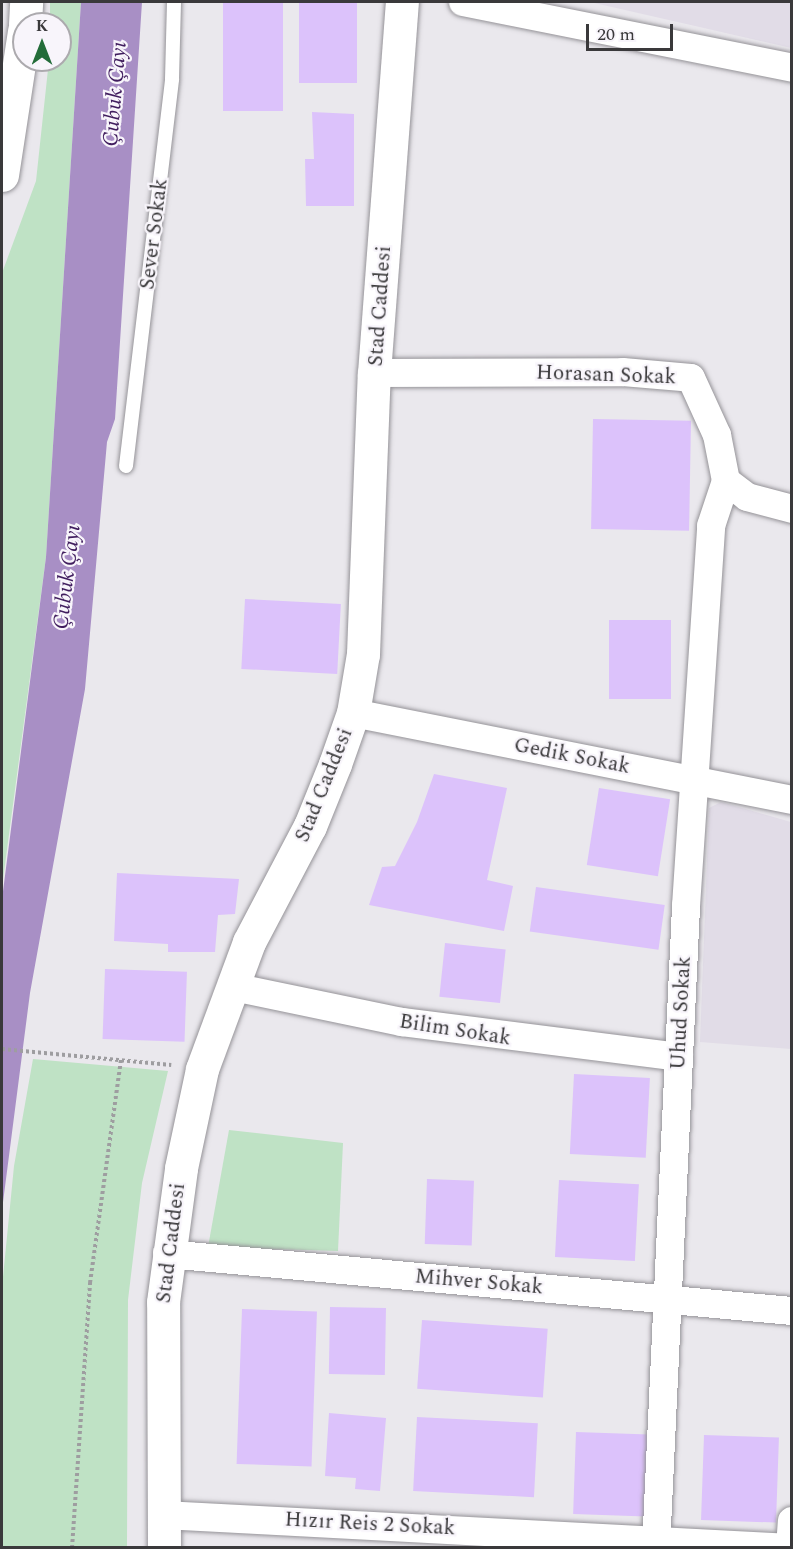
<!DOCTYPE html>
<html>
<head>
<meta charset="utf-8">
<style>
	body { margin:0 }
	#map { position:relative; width:793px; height:1549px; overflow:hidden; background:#eae8ed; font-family:Spectral,serif }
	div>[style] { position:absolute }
	.built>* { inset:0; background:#e1dce7 }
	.green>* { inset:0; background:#bfe2c5 }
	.water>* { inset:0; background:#a88fc5 }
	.building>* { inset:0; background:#dcc2fb; transform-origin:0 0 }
	.path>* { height:4px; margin-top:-2px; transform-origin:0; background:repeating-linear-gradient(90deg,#9e9da0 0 3px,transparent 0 6px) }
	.roads { filter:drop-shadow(0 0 2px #959398) drop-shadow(0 0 2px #959398) }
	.lane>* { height:14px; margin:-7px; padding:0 7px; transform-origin:7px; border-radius:7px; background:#fff }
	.street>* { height:28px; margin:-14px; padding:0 14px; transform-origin:14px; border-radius:14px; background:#fff }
	.secondary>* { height:33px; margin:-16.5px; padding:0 16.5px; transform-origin:16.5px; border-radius:16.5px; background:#fff }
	span { translate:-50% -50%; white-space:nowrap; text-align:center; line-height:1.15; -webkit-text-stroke:4.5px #f8f5fb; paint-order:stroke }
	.street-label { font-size:21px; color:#3a393b }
	.water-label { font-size:22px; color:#401d5e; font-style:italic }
	.frame { position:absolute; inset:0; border:3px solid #3a393b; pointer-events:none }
	.north { position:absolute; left:12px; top:12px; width:60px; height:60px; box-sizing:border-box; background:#f8f5fb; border:2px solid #acaaae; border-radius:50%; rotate:0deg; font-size:16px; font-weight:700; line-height:24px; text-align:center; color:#3a393b }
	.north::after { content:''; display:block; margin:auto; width:21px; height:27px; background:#236c39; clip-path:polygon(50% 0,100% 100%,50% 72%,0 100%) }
	.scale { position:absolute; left:586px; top:24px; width:87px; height:27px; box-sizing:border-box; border:3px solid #3a393b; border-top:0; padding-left:8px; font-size:18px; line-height:21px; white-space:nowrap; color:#3a393b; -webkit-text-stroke:4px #f8f5fb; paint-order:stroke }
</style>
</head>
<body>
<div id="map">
	<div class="built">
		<i style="clip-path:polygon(590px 2px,791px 2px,791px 48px)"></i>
		<i style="clip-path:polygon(721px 802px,791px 822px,791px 1049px,700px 1042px,709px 808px)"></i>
	</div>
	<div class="green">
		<i style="clip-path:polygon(50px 2px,81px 2px,46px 557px,2px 887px,2px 273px,36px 181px,49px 60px,60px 60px,60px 24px,50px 24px)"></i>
		<i style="clip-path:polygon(33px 1059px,168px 1071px,142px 1183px,128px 1300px,127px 1547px,2px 1547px,2px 1287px,14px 1166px)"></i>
		<i style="clip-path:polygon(229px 1130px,343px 1143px,338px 1251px,208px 1247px)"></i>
	</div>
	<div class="water">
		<i style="clip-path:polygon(81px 2px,142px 2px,115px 419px,107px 442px,85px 689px,30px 993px,2px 1210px,2px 899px,46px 557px)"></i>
	</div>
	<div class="building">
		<i style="left:223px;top:2px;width:60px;height:109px"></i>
		<i style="left:299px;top:2px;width:58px;height:81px"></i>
		<i style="clip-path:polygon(312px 112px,354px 114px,354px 206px,306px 206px,305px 159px,314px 159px)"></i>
		<i style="left:593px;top:419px;width:98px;height:110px;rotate:1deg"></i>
		<i style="left:245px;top:599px;width:96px;height:70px;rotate:3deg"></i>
		<i style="left:609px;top:620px;width:62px;height:79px"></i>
		<i style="clip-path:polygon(434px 774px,507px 788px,487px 880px,513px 886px,504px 931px,369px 905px,382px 867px,395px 866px,417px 822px)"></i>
		<i style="left:599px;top:788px;width:72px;height:78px;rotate:9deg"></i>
		<i style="clip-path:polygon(117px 873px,239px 879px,235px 914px,218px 915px,215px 952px,168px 952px,168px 944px,114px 941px)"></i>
		<i style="left:536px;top:887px;width:130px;height:45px;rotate:8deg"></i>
		<i style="left:445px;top:943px;width:61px;height:54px;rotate:6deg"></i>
		<i style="left:105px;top:969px;width:82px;height:70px;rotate:2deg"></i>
		<i style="left:574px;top:1074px;width:76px;height:80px;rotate:3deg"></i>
		<i style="left:427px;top:1179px;width:47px;height:65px;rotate:2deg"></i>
		<i style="left:559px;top:1180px;width:80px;height:77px;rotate:3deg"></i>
		<i style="left:330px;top:1307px;width:56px;height:67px;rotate:1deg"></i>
		<i style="left:242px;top:1309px;width:75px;height:155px;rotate:2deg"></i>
		<i style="left:422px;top:1320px;width:126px;height:69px;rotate:4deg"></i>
		<i style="clip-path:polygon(329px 1413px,386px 1418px,380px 1491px,355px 1489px,356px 1478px,325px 1476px)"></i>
		<i style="left:417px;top:1417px;width:121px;height:74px;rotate:3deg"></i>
		<i style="left:576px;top:1432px;width:73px;height:82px;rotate:2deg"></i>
		<i style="left:704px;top:1435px;width:75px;height:85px;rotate:2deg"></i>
	</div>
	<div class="path">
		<i style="left:2px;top:1049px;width:170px;rotate:5.4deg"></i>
		<i style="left:72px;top:1548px;width:266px;rotate:-86.1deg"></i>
		<i style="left:90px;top:1283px;width:226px;rotate:-82.1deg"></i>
	</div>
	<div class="roads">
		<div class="lane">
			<i style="left:126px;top:466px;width:390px;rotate:-83.2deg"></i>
			<i style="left:172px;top:79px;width:77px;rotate:-88.5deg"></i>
		</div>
		<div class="street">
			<i style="left:463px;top:2px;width:336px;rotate:11.3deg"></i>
			<i style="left:374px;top:373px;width:249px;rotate:-0.2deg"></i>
			<i style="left:623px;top:372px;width:68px;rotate:5deg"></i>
			<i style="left:691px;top:378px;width:63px;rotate:65.5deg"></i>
			<i style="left:717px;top:435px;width:47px;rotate:78.9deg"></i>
			<i style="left:726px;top:481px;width:26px;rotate:37deg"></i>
			<i style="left:747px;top:497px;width:47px;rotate:14.9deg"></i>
			<i style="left:353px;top:713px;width:448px;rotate:11.2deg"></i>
			<i style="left:233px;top:987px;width:173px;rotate:11.7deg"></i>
			<i style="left:402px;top:1022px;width:279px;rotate:7.2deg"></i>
			<i style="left:167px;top:1254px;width:628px;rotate:5.21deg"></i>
			<i style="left:163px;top:1515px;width:629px;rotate:3.01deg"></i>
			<i style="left:656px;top:1548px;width:643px;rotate:-87.32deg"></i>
			<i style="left:686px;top:906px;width:381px;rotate:-86.2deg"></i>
			<i style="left:711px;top:526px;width:47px;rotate:-71.6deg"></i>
			<i style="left:790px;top:1548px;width:27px;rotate:-86deg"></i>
		</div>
		<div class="secondary">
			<i style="left:25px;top:24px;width:22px;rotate:-87deg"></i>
			<i style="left:2px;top:175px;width:146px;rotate:-81.3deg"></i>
			<i style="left:164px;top:1548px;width:246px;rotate:-90.2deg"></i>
			<i style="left:163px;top:1302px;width:135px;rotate:-82.3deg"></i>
			<i style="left:181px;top:1168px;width:101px;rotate:-78deg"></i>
			<i style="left:202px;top:1069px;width:135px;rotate:-69.7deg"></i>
			<i style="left:249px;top:942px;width:131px;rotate:-62.3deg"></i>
			<i style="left:310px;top:826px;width:67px;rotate:-68deg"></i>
			<i style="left:335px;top:764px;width:54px;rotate:-70.6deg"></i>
			<i style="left:353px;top:713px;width:60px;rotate:-80.4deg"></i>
			<i style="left:363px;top:654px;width:281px;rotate:-87.8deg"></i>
			<i style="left:374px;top:373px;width:372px;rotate:-85.7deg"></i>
		</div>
	</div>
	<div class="street-label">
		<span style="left:154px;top:234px;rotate:-83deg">Sever Sokak</span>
		<span style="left:380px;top:306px;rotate:-86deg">Stad Caddesi</span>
		<span style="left:606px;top:375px;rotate:2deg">Horasan Sokak</span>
		<span style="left:572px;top:756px;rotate:11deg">Gedik Sokak</span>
		<span style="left:324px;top:785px;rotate:-68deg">Stad Caddesi</span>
		<span style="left:681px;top:1013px;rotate:-87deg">Uhud Sokak</span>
		<span style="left:455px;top:1030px;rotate:9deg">Bilim Sokak</span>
		<span style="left:171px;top:1243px;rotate:-83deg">Stad Caddesi</span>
		<span style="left:479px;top:1282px;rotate:5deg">Mihver Sokak</span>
		<span style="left:370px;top:1524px;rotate:3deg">Hızır Reis 2 Sokak</span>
	</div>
	<div class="water-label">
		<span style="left:115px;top:94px;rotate:-85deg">Çubuk Çayı</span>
		<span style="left:67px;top:577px;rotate:-83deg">Çubuk Çayı</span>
	</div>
	<div class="frame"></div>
	<div class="north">K</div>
	<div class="scale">20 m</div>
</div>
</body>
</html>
